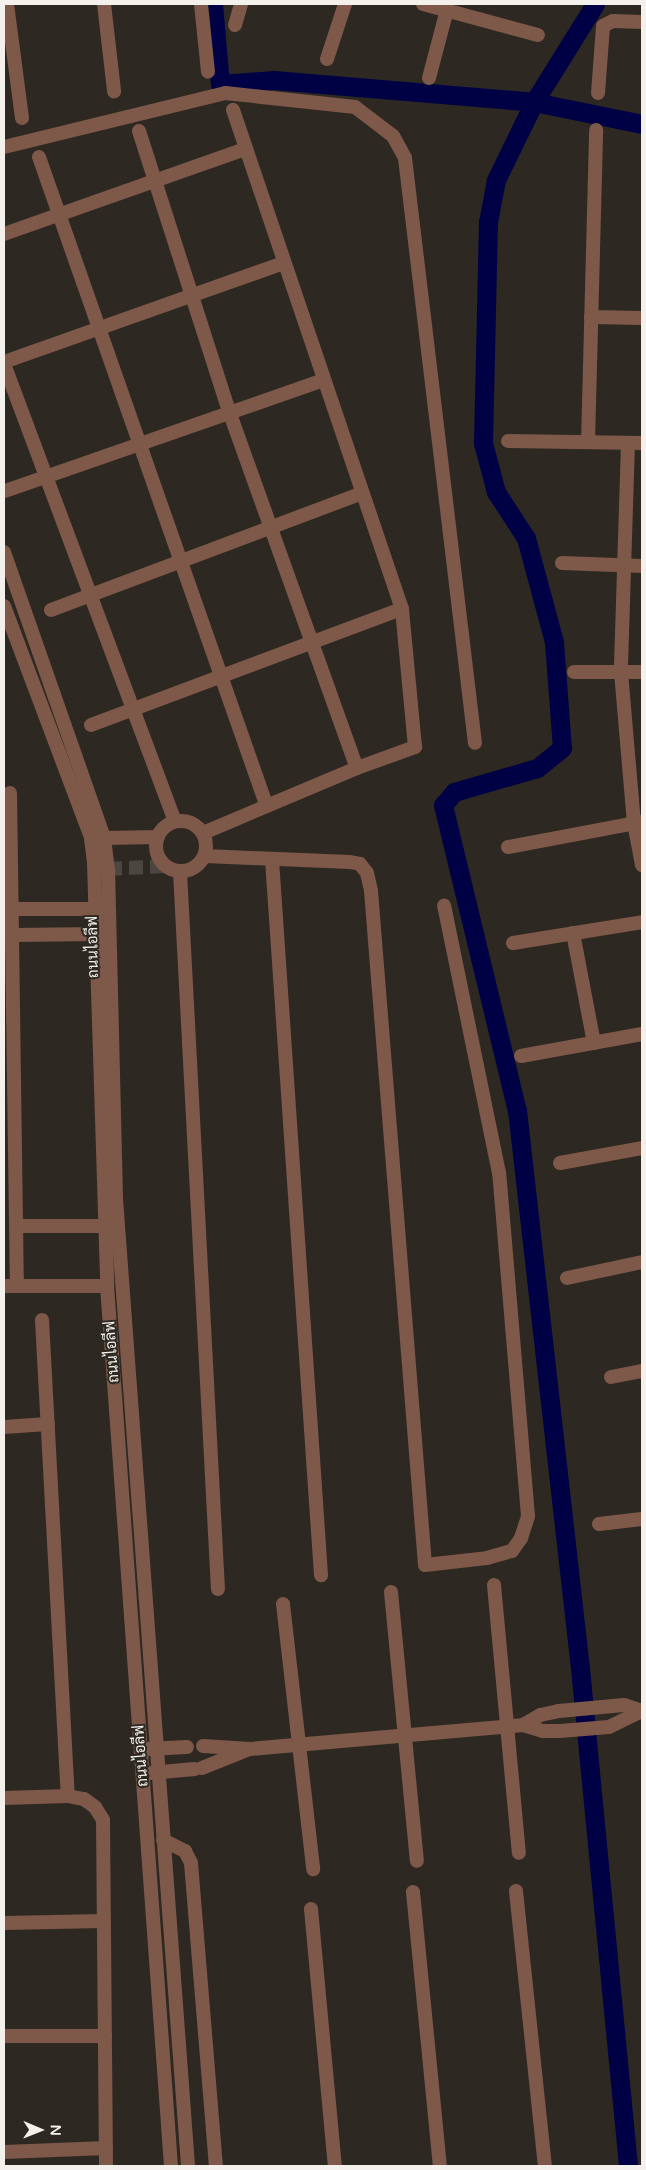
<!DOCTYPE html>
<html>
<head>
<meta charset="utf-8">
<style>
	body { margin:0 }
	#map { position:relative; width:646px; height:2170px; overflow:hidden; background:#2d2922; font-family:"Varela Round",Sarabun,sans-serif }
	div>[style] { position:absolute }
	.canal>* { height:19px; margin:-9.5px; padding:0 9.5px; transform-origin:9.5px; border-radius:9.5px; background:#000045 }
	.minor-tunnel>* { height:14px; margin-top:-7px; transform-origin:0; background:repeating-linear-gradient(90deg,#4b4740 0 14px,transparent 0 21px) }
	.minor>* { height:14px; margin:-7px; padding:0 7px; transform-origin:7px; border-radius:7px; background:#7e5848 }
	.minor>.ring { margin:-7px; padding:0; box-sizing:content-box; background:none; border:14px solid #7e5848; border-radius:50% }
	span { translate:-50% -50%; white-space:nowrap; text-align:center; line-height:1.15; -webkit-text-stroke:4px #2d2922; paint-order:stroke }
	.street-label { font-size:15px; color:#f4f1ec }
	.frame { position:absolute; inset:0; border:5px solid #f4f1ec; pointer-events:none }
	.north { position:absolute; left:15px; top:2105px; width:50px; height:50px; -webkit-text-stroke:4px #2d2922; paint-order:stroke; rotate:91deg; font-size:14px; font-weight:700; line-height:20px; text-align:center; color:#f4f1ec }
	.north::after { content:''; display:block; margin:auto; width:18px; height:22px; background:#f4f1ec; clip-path:polygon(50% 0,100% 100%,50% 72%,0 100%) }
</style>
</head>
<body>
<div id="map">
	<div class="canal">
		<i style="left:213px;top:4px;width:80px;rotate:85deg"></i>
		<i style="left:220px;top:84px;width:54px;rotate:-4.2deg"></i>
		<i style="left:274px;top:80px;width:261px;rotate:4.8deg"></i>
		<i style="left:534px;top:102px;width:110px;rotate:11.5deg"></i>
		<i style="left:595px;top:4px;width:115px;rotate:121.9deg"></i>
		<i style="left:534px;top:102px;width:87px;rotate:116deg"></i>
		<i style="left:496px;top:180px;width:43px;rotate:100.8deg"></i>
		<i style="left:488px;top:222px;width:221px;rotate:91.3deg"></i>
		<i style="left:483px;top:443px;width:51px;rotate:75.1deg"></i>
		<i style="left:496px;top:492px;width:55px;rotate:56.9deg"></i>
		<i style="left:526px;top:538px;width:108px;rotate:74.9deg"></i>
		<i style="left:554px;top:642px;width:106px;rotate:85.7deg"></i>
		<i style="left:562px;top:748px;width:32px;rotate:141deg"></i>
		<i style="left:537px;top:768px;width:86px;rotate:163.9deg"></i>
		<i style="left:454px;top:792px;width:17px;rotate:130deg"></i>
		<i style="left:443px;top:805px;width:314px;rotate:76.4deg"></i>
		<i style="left:517px;top:1110px;width:562px;rotate:83.56deg"></i>
		<i style="left:580px;top:1668px;width:500px;rotate:84.49deg"></i>
	</div>
	<div class="minor-tunnel">
		<i style="left:108px;top:869px;width:57px;rotate:-3deg"></i>
	</div>
	<div class="minor">
		<i style="left:7px;top:4px;width:115px;rotate:82.5deg"></i>
		<i style="left:104px;top:4px;width:88px;rotate:83.4deg"></i>
		<i style="left:201px;top:4px;width:68px;rotate:84.1deg"></i>
		<i style="left:423px;top:4px;width:119px;rotate:15.1deg"></i>
		<i style="left:235px;top:25px;width:22px;rotate:-74deg"></i>
		<i style="left:327px;top:59px;width:58px;rotate:-71.9deg"></i>
		<i style="left:429px;top:78px;width:70px;rotate:-75.2deg"></i>
		<i style="left:598px;top:93px;width:67px;rotate:-85.7deg"></i>
		<i style="left:603px;top:26px;width:11px;rotate:-27deg"></i>
		<i style="left:613px;top:21px;width:29px;rotate:2deg"></i>
		<i style="left:139px;top:131px;width:294px;rotate:72.2deg"></i>
		<i style="left:229px;top:411px;width:379px;rotate:70.3deg"></i>
		<i style="left:4px;top:147px;width:228px;rotate:-13.7deg"></i>
		<i style="left:225px;top:93px;width:131px;rotate:6.1deg"></i>
		<i style="left:355px;top:107px;width:48px;rotate:37.3deg"></i>
		<i style="left:393px;top:136px;width:25px;rotate:61deg"></i>
		<i style="left:405px;top:158px;width:589px;rotate:83.18deg"></i>
		<i style="left:39px;top:157px;width:686px;rotate:70.67deg"></i>
		<i style="left:4px;top:234px;width:256px;rotate:-19.4deg"></i>
		<i style="left:591px;top:317px;width:51px;rotate:1.1deg"></i>
		<i style="left:4px;top:362px;width:297px;rotate:-19.5deg"></i>
		<i style="left:4px;top:364px;width:488px;rotate:69.5deg"></i>
		<i style="left:508px;top:441px;width:134px;rotate:0.9deg"></i>
		<i style="left:588px;top:442px;width:312px;rotate:-88.5deg"></i>
		<i style="left:628px;top:443px;width:229px;rotate:91.8deg"></i>
		<i style="left:621px;top:672px;width:152px;rotate:85.1deg"></i>
		<i style="left:634px;top:823px;width:43px;rotate:79.2deg"></i>
		<i style="left:5px;top:491px;width:337px;rotate:-19.2deg"></i>
		<i style="left:4px;top:552px;width:303px;rotate:70.7deg"></i>
		<i style="left:104px;top:838px;width:31px;rotate:83deg"></i>
		<i style="left:108px;top:869px;width:330px;rotate:88.6deg"></i>
		<i style="left:116px;top:1199px;width:970px;rotate:85.74deg"></i>
		<i style="left:562px;top:563px;width:80px;rotate:2.1deg"></i>
		<i style="left:4px;top:606px;width:248px;rotate:69.4deg"></i>
		<i style="left:91px;top:838px;width:25px;rotate:83deg"></i>
		<i style="left:94px;top:863px;width:423px;rotate:88.2deg"></i>
		<i style="left:107px;top:1286px;width:882px;rotate:85.84deg"></i>
		<i style="left:51px;top:610px;width:332px;rotate:-20.6deg"></i>
		<i style="left:574px;top:672px;width:68px"></i>
		<i style="left:91px;top:725px;width:332px;rotate:-20.5deg"></i>
		<i style="left:10px;top:793px;width:493px;rotate:89.2deg"></i>
		<i class="ring" style="left:156px;top:821px;width:36px;height:36px"></i>
		<i style="left:203px;top:833px;width:167px;rotate:-22.9deg"></i>
		<i style="left:357px;top:768px;width:62px;rotate:-19.9deg"></i>
		<i style="left:415px;top:747px;width:139px;rotate:-95.4deg"></i>
		<i style="left:402px;top:609px;width:527px;rotate:-108.71deg"></i>
		<i style="left:104px;top:838px;width:54px;rotate:-1.1deg"></i>
		<i style="left:508px;top:847px;width:136px;rotate:-10.6deg"></i>
		<i style="left:205px;top:856px;width:145px;rotate:2.4deg"></i>
		<i style="left:350px;top:862px;width:10px;rotate:11deg"></i>
		<i style="left:360px;top:864px;width:11px;rotate:52deg"></i>
		<i style="left:367px;top:873px;width:18px;rotate:77deg"></i>
		<i style="left:371px;top:891px;width:676px;rotate:85.42deg"></i>
		<i style="left:425px;top:1565px;width:62px;rotate:-6.4deg"></i>
		<i style="left:487px;top:1558px;width:26px;rotate:-16deg"></i>
		<i style="left:512px;top:1551px;width:16px;rotate:-55deg"></i>
		<i style="left:521px;top:1538px;width:23px;rotate:-72deg"></i>
		<i style="left:528px;top:1516px;width:344px;rotate:-94.8deg"></i>
		<i style="left:499px;top:1173px;width:273px;rotate:-101.6deg"></i>
		<i style="left:272px;top:860px;width:717px;rotate:86.08deg"></i>
		<i style="left:180px;top:872px;width:718px;rotate:86.97deg"></i>
		<i style="left:13px;top:909px;width:83px"></i>
		<i style="left:573px;top:933px;width:112px;rotate:79.2deg"></i>
		<i style="left:14px;top:935px;width:83px;rotate:-0.7deg"></i>
		<i style="left:513px;top:943px;width:131px;rotate:-9.2deg"></i>
		<i style="left:521px;top:1056px;width:123px;rotate:-10.3deg"></i>
		<i style="left:560px;top:1163px;width:83px;rotate:-10.4deg"></i>
		<i style="left:16px;top:1226px;width:88px"></i>
		<i style="left:567px;top:1278px;width:77px;rotate:-12deg"></i>
		<i style="left:4px;top:1286px;width:103px"></i>
		<i style="left:42px;top:1320px;width:477px;rotate:86.9deg"></i>
		<i style="left:611px;top:1377px;width:32px;rotate:-11deg"></i>
		<i style="left:4px;top:1427px;width:44px;rotate:-3.9deg"></i>
		<i style="left:599px;top:1524px;width:43px;rotate:-6.6deg"></i>
		<i style="left:494px;top:1585px;width:269px;rotate:84.7deg"></i>
		<i style="left:391px;top:1592px;width:270px;rotate:84.5deg"></i>
		<i style="left:283px;top:1604px;width:267px;rotate:83.5deg"></i>
		<i style="left:523px;top:1725px;width:20px;rotate:-30deg"></i>
		<i style="left:540px;top:1715px;width:19px;rotate:-12deg"></i>
		<i style="left:559px;top:1711px;width:65px;rotate:-5.3deg"></i>
		<i style="left:624px;top:1705px;width:19px;rotate:18deg"></i>
		<i style="left:203px;top:1746px;width:47px;rotate:3.7deg"></i>
		<i style="left:250px;top:1749px;width:274px;rotate:-5deg"></i>
		<i style="left:523px;top:1725px;width:21px;rotate:17deg"></i>
		<i style="left:543px;top:1731px;width:17px"></i>
		<i style="left:560px;top:1731px;width:49px;rotate:-4.7deg"></i>
		<i style="left:609px;top:1727px;width:37px;rotate:-26deg"></i>
		<i style="left:147px;top:1749px;width:40px;rotate:-2.9deg"></i>
		<i style="left:202px;top:1768px;width:51px;rotate:-22deg"></i>
		<i style="left:150px;top:1773px;width:45px;rotate:-5.1deg"></i>
		<i style="left:4px;top:1798px;width:64px;rotate:-1.8deg"></i>
		<i style="left:68px;top:1796px;width:16px;rotate:11deg"></i>
		<i style="left:84px;top:1799px;width:14px;rotate:36deg"></i>
		<i style="left:95px;top:1807px;width:15px;rotate:58deg"></i>
		<i style="left:103px;top:1820px;width:346px;rotate:89.5deg"></i>
		<i style="left:163px;top:1840px;width:25px;rotate:27deg"></i>
		<i style="left:185px;top:1851px;width:13px;rotate:63deg"></i>
		<i style="left:191px;top:1863px;width:304px;rotate:85.3deg"></i>
		<i style="left:516px;top:1891px;width:277px;rotate:84deg"></i>
		<i style="left:413px;top:1892px;width:275px;rotate:84.4deg"></i>
		<i style="left:311px;top:1909px;width:258px;rotate:84.7deg"></i>
		<i style="left:4px;top:1923px;width:100px;rotate:-1.1deg"></i>
		<i style="left:4px;top:2036px;width:101px"></i>
		<i style="left:4px;top:2152px;width:102px;rotate:-2.2deg"></i>
	</div>
	<div class="street-label">
		<span style="left:93px;top:947px;rotate:-91deg">ถนนไอลีฟ</span>
		<span style="left:112px;top:1352px;rotate:-94deg">ถนนไอลีฟ</span>
		<span style="left:141px;top:1756px;rotate:-94deg">ถนนไอลีฟ</span>
	</div>
	<div class="frame"></div>
	<div class="north">N</div>
</div>
</body>
</html>
